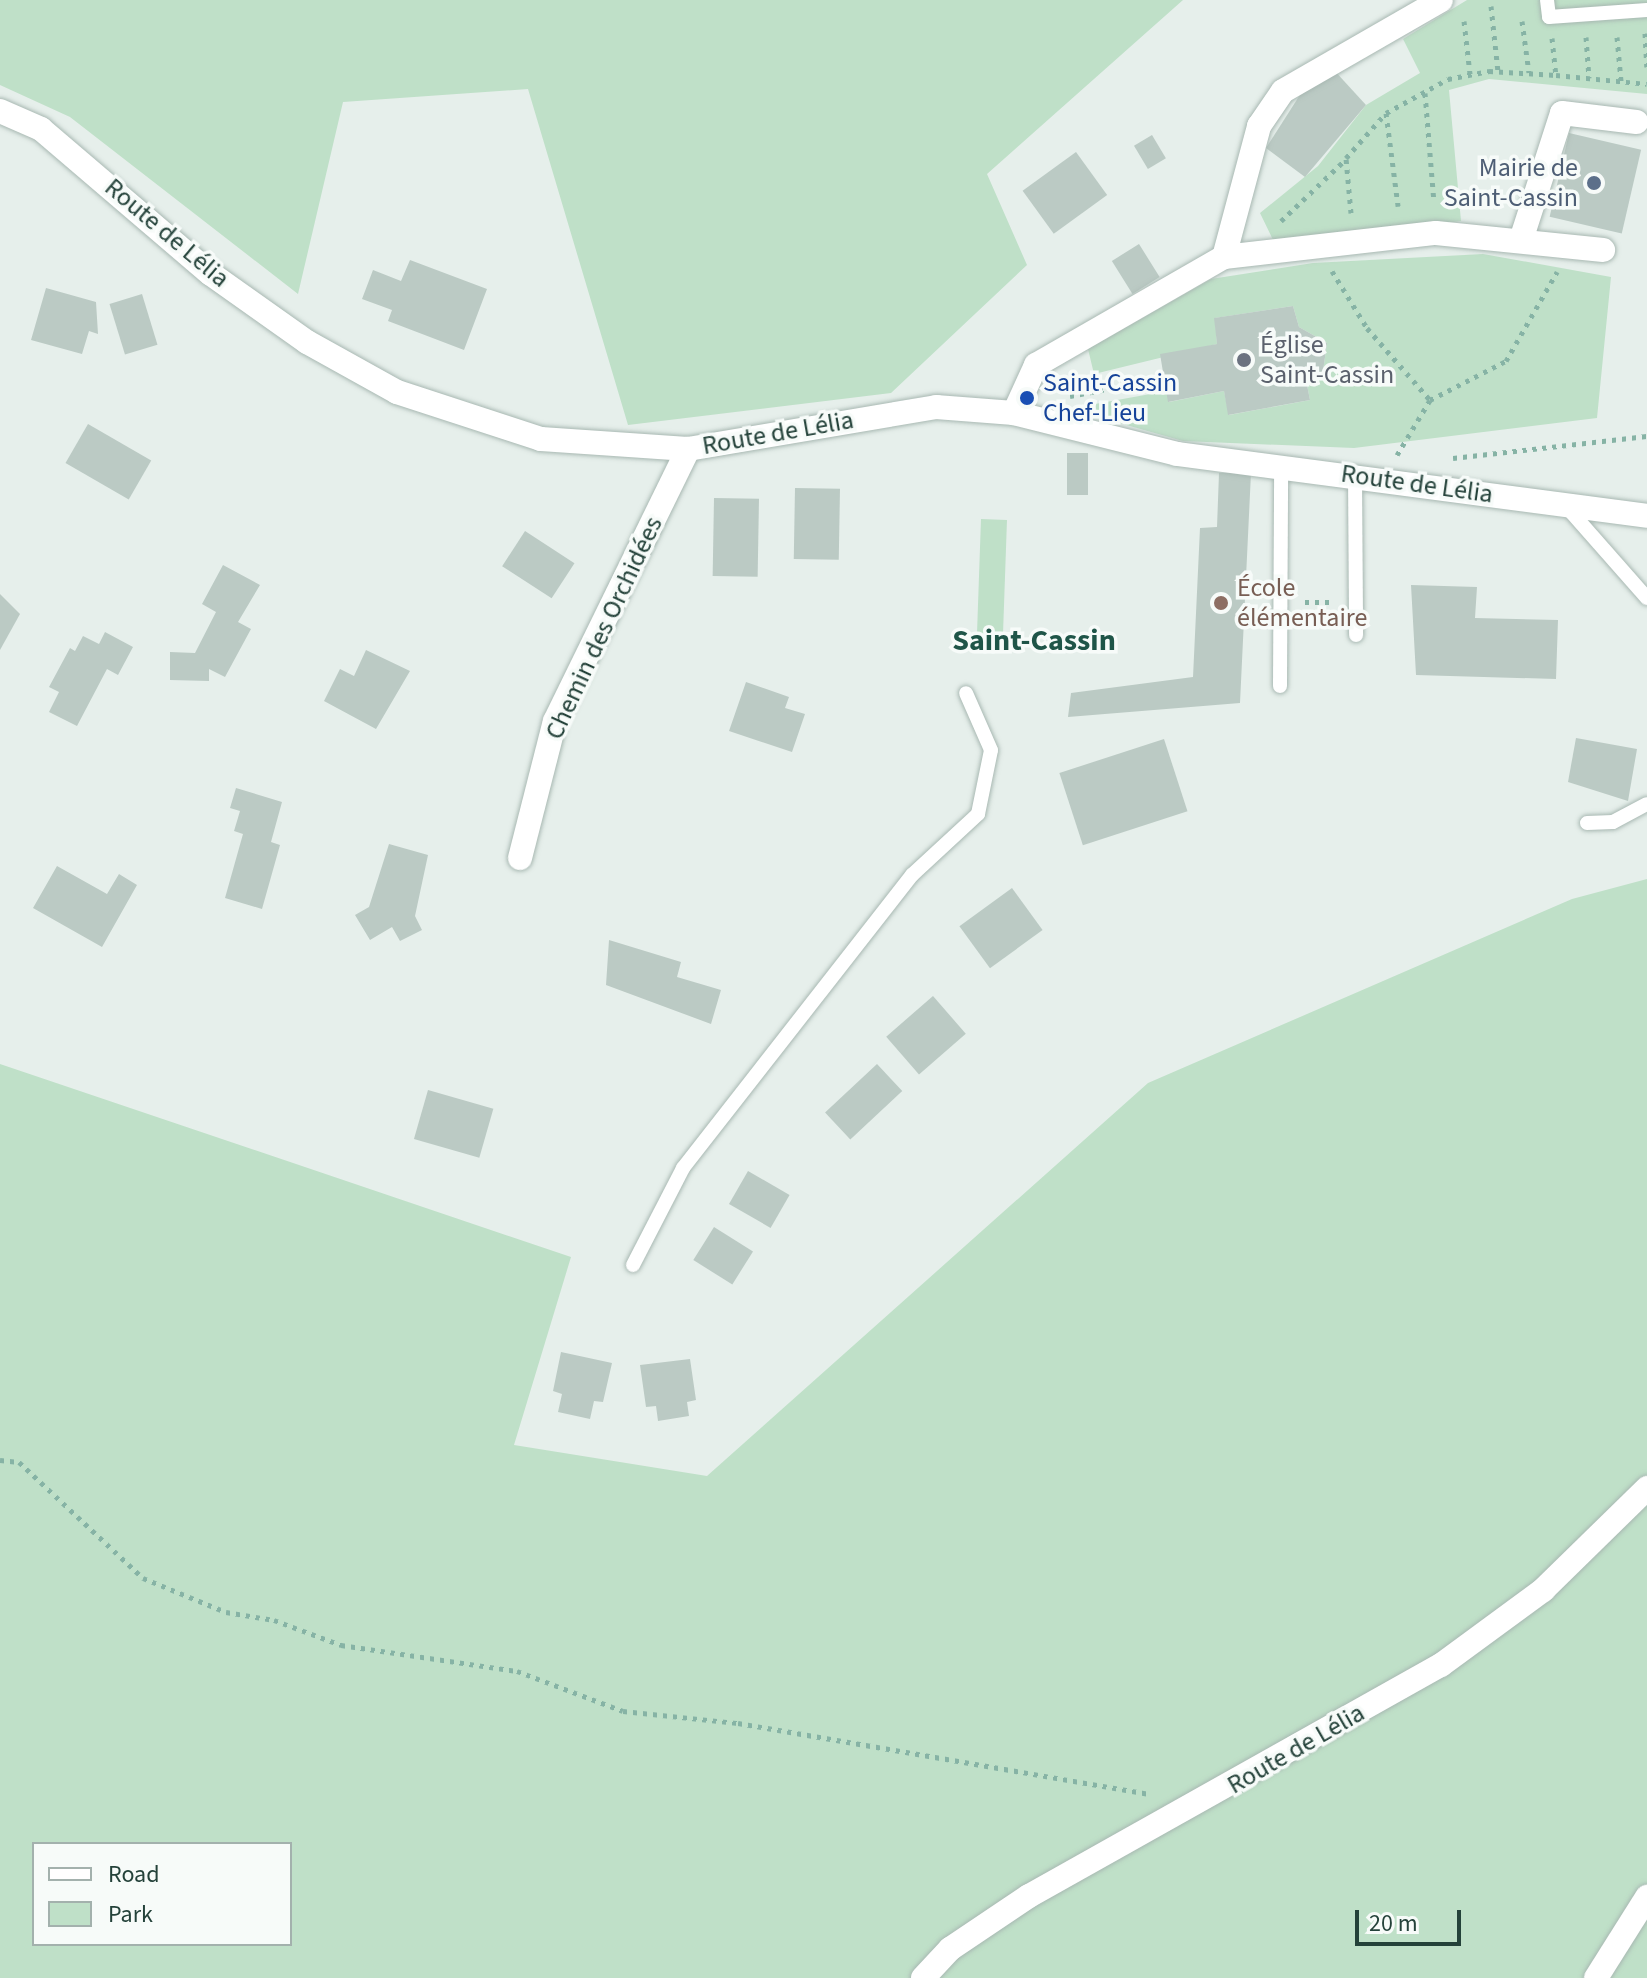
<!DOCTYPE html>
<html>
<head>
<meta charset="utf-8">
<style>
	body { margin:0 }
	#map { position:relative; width:1647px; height:1978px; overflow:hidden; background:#e6efeb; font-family:"Source Sans 3",sans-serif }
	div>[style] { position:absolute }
	.green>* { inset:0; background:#bfe0c8; transform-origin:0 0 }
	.building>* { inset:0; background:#bbcac4; transform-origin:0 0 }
	.path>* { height:5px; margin-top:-2.5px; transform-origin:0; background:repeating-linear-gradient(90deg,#86b3a5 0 4px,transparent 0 10px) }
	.roads { filter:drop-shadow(0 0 2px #a8b8b2) drop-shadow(0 0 2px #a8b8b2) }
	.service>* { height:14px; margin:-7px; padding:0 7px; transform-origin:7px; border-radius:7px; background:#fff }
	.minor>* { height:24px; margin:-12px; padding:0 12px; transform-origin:12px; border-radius:12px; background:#fff }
	.tertiary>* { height:24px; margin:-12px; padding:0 12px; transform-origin:12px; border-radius:12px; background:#fff }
	.dots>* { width:22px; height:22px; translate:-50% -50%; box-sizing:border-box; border:4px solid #f7fbf9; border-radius:50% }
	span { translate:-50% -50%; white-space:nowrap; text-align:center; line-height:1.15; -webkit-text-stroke:7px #f7fbf9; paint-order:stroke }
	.service-label { font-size:26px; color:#4e5e75 }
	.right { translate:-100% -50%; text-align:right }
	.street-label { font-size:26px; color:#24423a }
	.worship-label { font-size:26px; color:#5b616d }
	.left { translate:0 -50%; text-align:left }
	.transit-label { font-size:26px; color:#164399 }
	.education-label { font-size:26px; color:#785e54 }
	.quarter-label { font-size:30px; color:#1f5548; font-weight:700 }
	.legend { position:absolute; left:32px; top:1842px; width:260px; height:104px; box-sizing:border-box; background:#f7fbf9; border:2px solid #a3b1ad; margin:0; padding:10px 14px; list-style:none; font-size:24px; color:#24423a }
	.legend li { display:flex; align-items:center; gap:16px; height:40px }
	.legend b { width:40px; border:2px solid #a3b1ad }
	.scale { position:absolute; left:1355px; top:1910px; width:106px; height:36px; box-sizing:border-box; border:4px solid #24423a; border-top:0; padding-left:10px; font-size:24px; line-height:28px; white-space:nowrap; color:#24423a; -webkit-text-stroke:6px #f7fbf9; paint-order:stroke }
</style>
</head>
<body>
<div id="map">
	<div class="green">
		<i style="clip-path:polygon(0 0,1183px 0,987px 174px,1027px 265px,891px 393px,628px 425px,528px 89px,343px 102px,298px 294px,70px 117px,0 85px)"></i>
		<i style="clip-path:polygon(1467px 0,1647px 0,1647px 94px,1489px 79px,1449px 90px,1461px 221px,1276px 246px,1260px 213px,1318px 166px,1366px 105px,1420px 73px,1403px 39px)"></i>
		<i style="clip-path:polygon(1483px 254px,1611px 277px,1597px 418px,1354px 448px,1183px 441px,1098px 417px,1095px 404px,1167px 391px,1169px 402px,1224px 391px,1229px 415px,1310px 400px,1306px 380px,1323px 371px,1327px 343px,1299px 327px,1293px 306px,1215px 318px,1217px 344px,1094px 374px,1088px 349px,1211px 279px,1313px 263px)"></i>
		<i style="left:981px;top:519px;width:26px;height:131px;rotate:2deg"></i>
		<i style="clip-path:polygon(evenodd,1647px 879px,1647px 1978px,0 1978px,0 1064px,571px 1257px,514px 1445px,707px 1476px,1148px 1083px,1572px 899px,1647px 879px,34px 1844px,290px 1844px,290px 1944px,34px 1944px,34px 1844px)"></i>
	</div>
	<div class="building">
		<i style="clip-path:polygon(1333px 69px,1366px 105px,1305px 177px,1266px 148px,1305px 87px)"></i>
		<i style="left:1569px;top:133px;width:74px;height:86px;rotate:13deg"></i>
		<i style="left:1152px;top:135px;width:27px;height:21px;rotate:59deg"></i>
		<i style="left:1076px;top:152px;width:53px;height:66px;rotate:54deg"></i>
		<i style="left:1139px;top:244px;width:39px;height:32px;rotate:58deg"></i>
		<i style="clip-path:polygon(410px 260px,487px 289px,464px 350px,388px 321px,392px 310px,362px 299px,373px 270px,401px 281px)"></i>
		<i style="clip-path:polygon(46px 288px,96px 302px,98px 334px,89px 331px,82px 354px,31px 340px)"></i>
		<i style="left:142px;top:294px;width:53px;height:34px;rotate:73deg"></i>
		<i style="clip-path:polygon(1293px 306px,1299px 327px,1327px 343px,1323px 371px,1306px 380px,1310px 400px,1228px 415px,1224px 391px,1168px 402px,1160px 354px,1217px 344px,1214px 318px)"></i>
		<i style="left:88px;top:424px;width:73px;height:45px;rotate:30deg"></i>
		<i style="left:1067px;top:453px;width:21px;height:42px"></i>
		<i style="clip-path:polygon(1219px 473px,1251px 473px,1240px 703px,1068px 717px,1071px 693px,1193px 677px,1200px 528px,1217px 527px)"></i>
		<i style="left:795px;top:488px;width:45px;height:71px;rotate:1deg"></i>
		<i style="left:714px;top:498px;width:45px;height:78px;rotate:1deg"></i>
		<i style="left:525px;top:531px;width:59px;height:42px;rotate:33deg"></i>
		<i style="clip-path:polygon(223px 565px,260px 585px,238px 622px,251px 629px,225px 677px,209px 669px,209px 681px,170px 680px,170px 652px,195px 653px,216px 612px,202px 604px)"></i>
		<i style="clip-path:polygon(1411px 585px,1477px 587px,1475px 618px,1558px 620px,1556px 679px,1416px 675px)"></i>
		<i style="clip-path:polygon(0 594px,20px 614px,0 650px)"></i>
		<i style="clip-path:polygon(105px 632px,133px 647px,118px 675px,107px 669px,77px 726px,49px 712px,59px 692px,49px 687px,70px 648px,75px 651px,83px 636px,99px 644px)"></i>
		<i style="clip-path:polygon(366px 650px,410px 671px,376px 729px,324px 701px,340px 669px,354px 676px)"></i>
		<i style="clip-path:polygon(746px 682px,789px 697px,785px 708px,805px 714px,792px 752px,729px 731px)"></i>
		<i style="clip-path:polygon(1576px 738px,1637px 749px,1628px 801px,1568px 782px)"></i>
		<i style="left:1164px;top:739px;width:76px;height:110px;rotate:72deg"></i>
		<i style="clip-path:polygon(236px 788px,282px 802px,271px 842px,280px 845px,262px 909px,225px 898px,243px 834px,234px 831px,240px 811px,230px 808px)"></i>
		<i style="clip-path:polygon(389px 844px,428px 855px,415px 916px,422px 930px,400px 941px,392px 927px,370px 940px,355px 915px,369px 907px)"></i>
		<i style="clip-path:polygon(57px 866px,107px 894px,119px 874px,137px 885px,102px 947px,33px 908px)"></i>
		<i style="left:1012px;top:888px;width:52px;height:65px;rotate:54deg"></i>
		<i style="clip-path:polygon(609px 940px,681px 962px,677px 977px,721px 990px,711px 1024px,606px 985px)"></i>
		<i style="left:933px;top:996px;width:50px;height:62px;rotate:49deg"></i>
		<i style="left:877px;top:1064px;width:37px;height:71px;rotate:47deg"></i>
		<i style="left:428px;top:1090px;width:68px;height:51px;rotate:16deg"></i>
		<i style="left:748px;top:1171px;width:48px;height:38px;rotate:30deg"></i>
		<i style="left:714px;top:1227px;width:46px;height:39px;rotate:32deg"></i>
		<i style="clip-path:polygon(561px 1352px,612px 1363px,603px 1402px,594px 1401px,590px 1419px,558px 1412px,562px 1394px,553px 1391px)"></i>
		<i style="clip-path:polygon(690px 1359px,696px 1400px,687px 1402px,689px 1416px,658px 1421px,656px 1406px,646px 1407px,640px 1365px)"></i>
	</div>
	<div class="path">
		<i style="left:1491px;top:6px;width:66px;rotate:83.9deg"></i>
		<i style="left:1464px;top:21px;width:53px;rotate:83.5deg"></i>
		<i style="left:1522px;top:21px;width:52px;rotate:82.3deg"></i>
		<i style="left:1645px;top:33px;width:34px;rotate:87deg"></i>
		<i style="left:1586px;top:37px;width:41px;rotate:85.8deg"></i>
		<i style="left:1617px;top:37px;width:44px;rotate:84.8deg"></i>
		<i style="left:1552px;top:38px;width:37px;rotate:84deg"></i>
		<i style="left:1556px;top:75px;width:91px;rotate:5.6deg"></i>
		<i style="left:1425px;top:93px;width:109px;rotate:85.3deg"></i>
		<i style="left:1386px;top:113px;width:94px;rotate:82.6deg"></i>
		<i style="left:1351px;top:213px;width:55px;rotate:-95.2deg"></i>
		<i style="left:1346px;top:158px;width:60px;rotate:-48.4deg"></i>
		<i style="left:1386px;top:113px;width:71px;rotate:-28.7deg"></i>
		<i style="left:1448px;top:79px;width:42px;rotate:-11deg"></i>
		<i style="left:1489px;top:71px;width:67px;rotate:3.4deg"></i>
		<i style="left:1281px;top:221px;width:90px;rotate:-43.6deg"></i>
		<i style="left:1332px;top:271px;width:67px;rotate:58.4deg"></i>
		<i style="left:1367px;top:328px;width:96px;rotate:48.8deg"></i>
		<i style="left:1070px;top:396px;width:86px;rotate:-10.7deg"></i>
		<i style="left:1397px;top:455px;width:64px;rotate:-59deg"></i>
		<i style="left:1430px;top:400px;width:85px;rotate:-27.2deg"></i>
		<i style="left:1506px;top:361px;width:103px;rotate:-60.2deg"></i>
		<i style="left:1453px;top:458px;width:195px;rotate:-6.5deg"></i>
		<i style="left:1305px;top:602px;width:26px"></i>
		<i style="left:0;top:1460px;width:19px;rotate:6deg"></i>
		<i style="left:19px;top:1462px;width:170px;rotate:43.1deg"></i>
		<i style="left:143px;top:1578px;width:90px;rotate:22.3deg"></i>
		<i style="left:226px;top:1612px;width:49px;rotate:9.5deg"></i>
		<i style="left:274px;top:1620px;width:72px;rotate:20.5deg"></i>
		<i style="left:341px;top:1645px;width:178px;rotate:8.4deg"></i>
		<i style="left:517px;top:1671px;width:113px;rotate:20.7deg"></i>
		<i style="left:623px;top:1711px;width:116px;rotate:6deg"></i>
		<i style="left:738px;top:1723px;width:419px;rotate:9.8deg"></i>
	</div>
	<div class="roads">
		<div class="service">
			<i style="left:1547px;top:0;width:17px;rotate:83deg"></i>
			<i style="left:1549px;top:17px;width:98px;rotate:-4.1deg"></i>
			<i style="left:1355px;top:475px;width:160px;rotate:89.6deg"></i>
			<i style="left:1565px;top:505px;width:124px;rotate:48.6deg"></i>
			<i style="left:1280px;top:686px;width:220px;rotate:-89.7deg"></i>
			<i style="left:1587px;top:823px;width:26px;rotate:-2deg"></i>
			<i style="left:1613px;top:822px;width:38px;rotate:-28deg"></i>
			<i style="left:633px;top:1265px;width:109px;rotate:-62.7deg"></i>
			<i style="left:683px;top:1168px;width:372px;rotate:-52deg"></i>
			<i style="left:912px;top:875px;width:90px;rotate:-42.7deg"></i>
			<i style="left:978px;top:814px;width:65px;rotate:-78.5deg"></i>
			<i style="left:991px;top:750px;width:62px;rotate:-113.7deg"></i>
		</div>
		<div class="minor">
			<i style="left:1522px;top:237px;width:130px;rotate:-72.1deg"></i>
			<i style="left:1562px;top:113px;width:75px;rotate:6.9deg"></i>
			<i style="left:1224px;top:257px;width:213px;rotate:-6.5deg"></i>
			<i style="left:1436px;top:233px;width:168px;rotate:5.8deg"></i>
			<i style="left:1014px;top:413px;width:53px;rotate:-65.4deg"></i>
			<i style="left:1036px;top:365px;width:217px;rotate:-29.9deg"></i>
			<i style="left:1224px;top:257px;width:136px;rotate:-75deg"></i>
			<i style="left:1259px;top:126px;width:42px;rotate:-55.6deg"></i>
			<i style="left:1283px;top:91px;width:182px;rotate:-29.9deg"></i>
			<i style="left:520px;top:858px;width:141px;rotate:-75.7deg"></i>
			<i style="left:555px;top:721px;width:303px;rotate:-63.9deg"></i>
		</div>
		<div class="tertiary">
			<i style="left:0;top:111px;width:45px;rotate:23.7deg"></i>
			<i style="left:41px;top:129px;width:223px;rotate:40.5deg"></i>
			<i style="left:211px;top:274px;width:118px;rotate:35.3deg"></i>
			<i style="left:307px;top:342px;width:103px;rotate:29.1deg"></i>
			<i style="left:397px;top:392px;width:151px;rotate:18.1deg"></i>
			<i style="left:541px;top:439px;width:147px;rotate:3.9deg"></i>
			<i style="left:688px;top:449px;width:252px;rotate:-9.6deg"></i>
			<i style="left:936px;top:407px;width:78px;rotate:4.4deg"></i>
			<i style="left:1014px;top:413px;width:168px;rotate:14.1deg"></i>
			<i style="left:1177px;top:454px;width:474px;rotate:7.5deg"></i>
			<i style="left:923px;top:1978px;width:40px;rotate:-47deg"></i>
			<i style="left:950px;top:1949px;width:95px;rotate:-33.9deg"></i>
			<i style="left:1029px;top:1896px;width:472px;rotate:-29.3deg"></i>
			<i style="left:1441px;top:1665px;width:127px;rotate:-36.3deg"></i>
			<i style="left:1543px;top:1590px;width:146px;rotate:-44.4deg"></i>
			<i style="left:1596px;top:1978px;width:96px;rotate:-57.8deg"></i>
		</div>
	</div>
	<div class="dots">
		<i style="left:1594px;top:183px;background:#5c6f8a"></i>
		<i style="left:1244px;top:360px;background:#6b7280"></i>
		<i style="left:1027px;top:398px;background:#1a4fb4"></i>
		<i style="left:1221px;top:603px;background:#8d6e63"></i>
	</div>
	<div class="service-label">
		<span class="right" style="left:1578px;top:183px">Mairie de<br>Saint-Cassin</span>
	</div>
	<div class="street-label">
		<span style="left:167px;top:233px;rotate:40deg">Route de Lélia</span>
		<span style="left:778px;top:433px;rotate:-10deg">Route de Lélia</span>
		<span style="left:1417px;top:484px;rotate:8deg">Route de Lélia</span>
		<span style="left:604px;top:628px;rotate:-65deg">Chemin des Orchidées</span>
		<span style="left:1296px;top:1749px;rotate:-30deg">Route de Lélia</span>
	</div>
	<div class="worship-label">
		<span class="left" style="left:1260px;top:360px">Église<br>Saint-Cassin</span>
	</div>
	<div class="transit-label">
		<span class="left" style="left:1043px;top:398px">Saint-Cassin<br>Chef-Lieu</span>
	</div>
	<div class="education-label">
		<span class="left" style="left:1237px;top:603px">École<br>élémentaire</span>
	</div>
	<div class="quarter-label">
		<span style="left:1034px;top:641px">Saint-Cassin</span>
	</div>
	<ul class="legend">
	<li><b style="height:10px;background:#fff"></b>Road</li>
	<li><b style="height:22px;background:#bfe0c8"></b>Park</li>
	</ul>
	<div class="scale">20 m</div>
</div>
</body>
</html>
